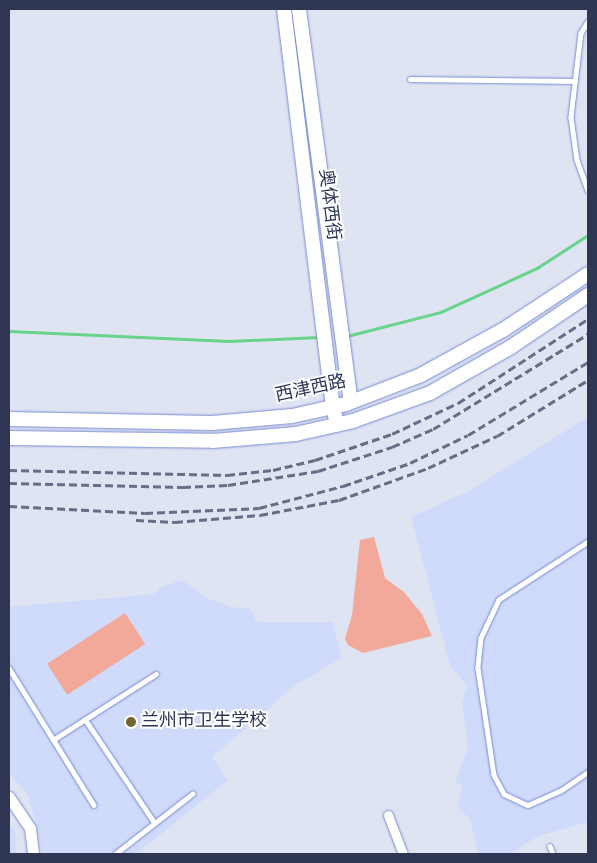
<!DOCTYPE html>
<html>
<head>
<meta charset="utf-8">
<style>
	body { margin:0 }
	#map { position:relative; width:597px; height:863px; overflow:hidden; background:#dfe4f3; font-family:Overpass,"Noto Sans SC",sans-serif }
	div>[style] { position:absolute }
	.built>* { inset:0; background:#d0dafb }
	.green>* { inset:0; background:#f2a999; transform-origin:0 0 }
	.stream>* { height:2.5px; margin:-1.25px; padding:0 1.25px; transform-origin:1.25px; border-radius:1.25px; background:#67d38b }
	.roads { filter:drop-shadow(0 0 1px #788ad1) drop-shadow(0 0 1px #788ad1) }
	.service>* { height:4.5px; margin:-2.25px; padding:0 2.25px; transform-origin:2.25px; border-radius:2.25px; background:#fff }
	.minor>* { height:9px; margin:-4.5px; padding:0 4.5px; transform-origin:4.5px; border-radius:4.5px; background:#fff }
	.secondary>* { height:11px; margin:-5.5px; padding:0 5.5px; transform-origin:5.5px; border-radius:5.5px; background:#fff }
	.primary>* { height:14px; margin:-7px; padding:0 7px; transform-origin:7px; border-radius:7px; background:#fff }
	.trunk>* { height:14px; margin:-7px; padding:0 7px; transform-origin:7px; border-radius:7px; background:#fff }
	.rail>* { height:2.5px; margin-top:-1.25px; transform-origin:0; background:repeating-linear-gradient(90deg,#666d86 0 8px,transparent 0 12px) }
	.dots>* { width:14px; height:14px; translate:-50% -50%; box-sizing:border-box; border:2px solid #fff; border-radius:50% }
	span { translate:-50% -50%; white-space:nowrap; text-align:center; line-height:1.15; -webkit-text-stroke:4px #fff; paint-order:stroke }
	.street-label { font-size:18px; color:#2e3654 }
	.poi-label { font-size:18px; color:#2e3654 }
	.left { translate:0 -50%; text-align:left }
	.frame { position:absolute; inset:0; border:10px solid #2e3654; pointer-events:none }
</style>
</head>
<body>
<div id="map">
	<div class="built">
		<i style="clip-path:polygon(588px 417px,588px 822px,538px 836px,510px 854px,478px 854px,470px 819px,457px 807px,463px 784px,455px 783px,468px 747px,462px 703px,467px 686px,450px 665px,411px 517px,467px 492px)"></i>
		<i style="clip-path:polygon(182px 580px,207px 598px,231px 607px,250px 609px,257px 622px,333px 622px,341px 658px,294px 686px,212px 757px,228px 780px,136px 854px,42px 854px,37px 825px,27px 794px,9px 773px,9px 607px,154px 594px,161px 587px)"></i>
		<i style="clip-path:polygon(9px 824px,16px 832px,16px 854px,9px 854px)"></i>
	</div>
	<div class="green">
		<i style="clip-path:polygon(374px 537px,385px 578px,404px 592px,422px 614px,432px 636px,363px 653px,348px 645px,345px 639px,352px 615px,360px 540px)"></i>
		<i style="left:125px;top:613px;width:37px;height:93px;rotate:57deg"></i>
	</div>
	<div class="stream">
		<i style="left:9px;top:331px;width:220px;rotate:2.6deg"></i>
		<i style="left:229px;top:341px;width:90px;rotate:-2.5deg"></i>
		<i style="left:347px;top:336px;width:97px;rotate:-14.3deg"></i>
		<i style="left:441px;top:312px;width:106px;rotate:-24.6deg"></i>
		<i style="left:537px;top:268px;width:61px;rotate:-32.9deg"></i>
	</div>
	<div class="roads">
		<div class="service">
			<i style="left:588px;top:22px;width:13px;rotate:122deg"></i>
			<i style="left:581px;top:33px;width:85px;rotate:96.8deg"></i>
			<i style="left:571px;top:117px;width:43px;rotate:82.1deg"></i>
			<i style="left:577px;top:160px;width:32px;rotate:70deg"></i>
			<i style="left:410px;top:79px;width:163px;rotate:0.7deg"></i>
			<i style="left:588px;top:542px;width:106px;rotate:146.9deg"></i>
			<i style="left:499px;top:600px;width:42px;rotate:115.3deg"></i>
			<i style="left:481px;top:638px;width:30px;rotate:96deg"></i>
			<i style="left:478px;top:668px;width:108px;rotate:81.5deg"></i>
			<i style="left:494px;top:775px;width:21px;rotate:62deg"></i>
			<i style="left:504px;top:794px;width:26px;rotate:25deg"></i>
			<i style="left:528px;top:805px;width:35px;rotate:-24deg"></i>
			<i style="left:560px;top:791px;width:34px;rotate:-34deg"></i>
			<i style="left:9px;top:668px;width:161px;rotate:58.2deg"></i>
			<i style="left:85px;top:719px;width:125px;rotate:56.1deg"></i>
			<i style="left:53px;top:740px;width:122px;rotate:-32.7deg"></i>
			<i style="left:550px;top:846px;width:9px;rotate:69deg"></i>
			<i style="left:115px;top:854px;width:98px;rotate:-37.9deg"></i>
		</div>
		<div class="minor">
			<i style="left:388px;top:815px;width:42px;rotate:69deg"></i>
		</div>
		<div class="secondary">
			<i style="left:9px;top:797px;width:37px;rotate:56deg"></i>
			<i style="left:30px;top:828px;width:26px;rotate:83deg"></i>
		</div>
		<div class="primary">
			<i style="left:284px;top:9px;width:401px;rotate:83deg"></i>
			<i style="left:299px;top:9px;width:396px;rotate:82.5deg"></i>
			<i style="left:9px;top:419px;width:203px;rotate:1.1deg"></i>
			<i style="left:212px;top:423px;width:80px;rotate:-5deg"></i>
			<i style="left:292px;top:416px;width:55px;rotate:-12.5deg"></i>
			<i style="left:346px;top:404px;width:80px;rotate:-21.1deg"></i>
			<i style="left:421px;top:375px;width:94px;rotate:-28.8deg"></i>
			<i style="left:503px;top:330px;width:102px;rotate:-33.4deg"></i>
			<i style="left:9px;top:438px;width:204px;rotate:0.8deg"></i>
			<i style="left:213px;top:441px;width:83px;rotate:-4.8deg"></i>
			<i style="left:296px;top:434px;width:58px;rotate:-12.8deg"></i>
			<i style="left:353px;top:421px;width:82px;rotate:-20deg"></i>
			<i style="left:430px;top:393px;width:93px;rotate:-29.6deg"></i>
			<i style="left:511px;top:347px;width:93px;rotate:-34deg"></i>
		</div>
		<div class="trunk">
			<i style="left:333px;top:407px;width:18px;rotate:77deg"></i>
		</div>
	</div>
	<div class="rail">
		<i style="left:9px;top:470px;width:218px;rotate:1.3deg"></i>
		<i style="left:227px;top:475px;width:46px;rotate:-6.2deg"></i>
		<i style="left:273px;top:470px;width:43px;rotate:-13.4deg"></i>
		<i style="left:315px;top:460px;width:81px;rotate:-18.7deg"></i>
		<i style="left:392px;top:434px;width:73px;rotate:-25.2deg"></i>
		<i style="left:458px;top:403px;width:155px;rotate:-32.9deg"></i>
		<i style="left:9px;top:483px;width:174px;rotate:1.3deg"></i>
		<i style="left:183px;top:487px;width:45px;rotate:-2.5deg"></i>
		<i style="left:228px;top:485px;width:91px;rotate:-8.8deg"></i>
		<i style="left:318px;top:471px;width:78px;rotate:-18deg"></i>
		<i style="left:392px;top:447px;width:45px;rotate:-23.7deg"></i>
		<i style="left:433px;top:429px;width:182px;rotate:-31.5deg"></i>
		<i style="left:9px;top:506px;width:136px;rotate:2.9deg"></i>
		<i style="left:145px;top:513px;width:114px;rotate:-2.5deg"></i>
		<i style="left:259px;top:508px;width:87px;rotate:-14.7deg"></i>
		<i style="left:343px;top:486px;width:71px;rotate:-18.9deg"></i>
		<i style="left:410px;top:463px;width:64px;rotate:-25.8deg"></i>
		<i style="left:468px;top:435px;width:140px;rotate:-31.3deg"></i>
		<i style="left:136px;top:520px;width:39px;rotate:3deg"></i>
		<i style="left:175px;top:522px;width:85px;rotate:-4.7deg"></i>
		<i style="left:260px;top:515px;width:80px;rotate:-10.8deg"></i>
		<i style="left:339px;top:500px;width:95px;rotate:-19.8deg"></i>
		<i style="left:428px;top:468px;width:76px;rotate:-24.9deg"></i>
		<i style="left:497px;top:436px;width:107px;rotate:-31.6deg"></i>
	</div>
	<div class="dots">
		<i style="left:131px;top:722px;background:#736431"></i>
	</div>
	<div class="street-label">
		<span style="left:328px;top:205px;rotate:83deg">奥体西街</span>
		<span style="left:311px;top:390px;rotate:-12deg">西津西路</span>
	</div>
	<div class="poi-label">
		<span class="left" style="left:141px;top:722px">兰州市卫生学校</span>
	</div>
	<div class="frame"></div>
</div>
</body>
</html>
